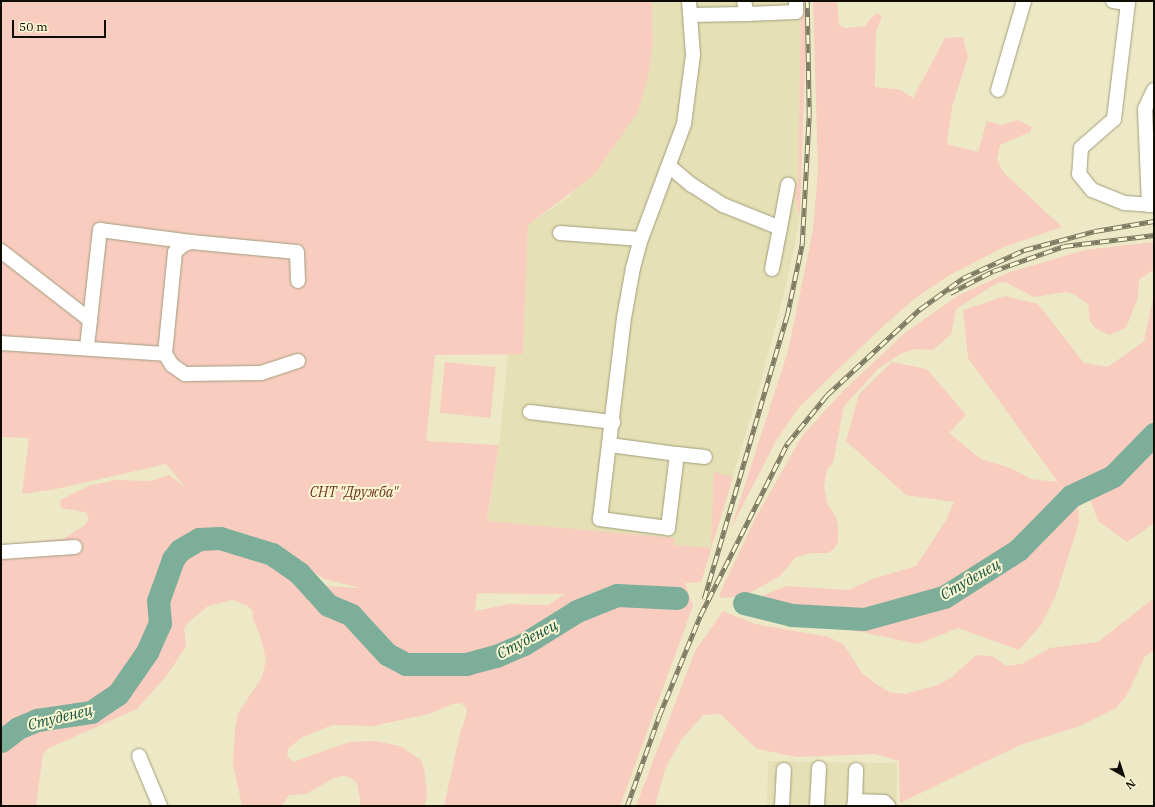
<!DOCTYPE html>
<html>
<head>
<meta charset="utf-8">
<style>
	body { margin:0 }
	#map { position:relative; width:1155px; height:807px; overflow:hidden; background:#ede9c6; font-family:"IBM Plex Serif",serif }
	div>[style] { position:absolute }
	.built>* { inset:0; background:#e5e0b5; transform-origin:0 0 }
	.green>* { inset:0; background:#f8ccbf; transform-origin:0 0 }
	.river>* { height:23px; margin:-11.5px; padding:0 11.5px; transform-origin:11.5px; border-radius:11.5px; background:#7dae9a }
	.roads { filter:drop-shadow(0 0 1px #a19d7c) drop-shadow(0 0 1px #a19d7c) }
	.minor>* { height:14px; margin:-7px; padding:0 7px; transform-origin:7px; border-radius:7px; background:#fff }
	.rail>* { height:4.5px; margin-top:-2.25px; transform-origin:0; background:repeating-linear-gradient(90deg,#faf6d3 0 9px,#7d7a63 0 18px); box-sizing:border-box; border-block:1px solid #7d7a63 }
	span { translate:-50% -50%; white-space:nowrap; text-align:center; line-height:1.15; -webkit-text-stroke:4px #faf6d3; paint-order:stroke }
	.park-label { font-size:14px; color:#6c301e; font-style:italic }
	.water-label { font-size:15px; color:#12523d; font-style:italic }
	.frame { position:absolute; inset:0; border:2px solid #0f0d03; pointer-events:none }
	.north { position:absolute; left:1103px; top:755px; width:40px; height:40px; -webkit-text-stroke:3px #faf6d3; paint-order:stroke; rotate:141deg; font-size:11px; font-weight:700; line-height:16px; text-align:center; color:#0f0d03 }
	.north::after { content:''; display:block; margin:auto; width:14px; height:18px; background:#0f0d03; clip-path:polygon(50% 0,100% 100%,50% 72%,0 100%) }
	.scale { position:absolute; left:12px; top:20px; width:94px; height:18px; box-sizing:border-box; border:2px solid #0f0d03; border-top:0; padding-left:5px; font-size:12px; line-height:14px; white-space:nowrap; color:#0f0d03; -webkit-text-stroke:3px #faf6d3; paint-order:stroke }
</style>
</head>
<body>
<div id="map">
	<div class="built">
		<i style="clip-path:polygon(652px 1px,801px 1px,798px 180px,795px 198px,800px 217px,788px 277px,758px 393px,701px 582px,561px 594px,477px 593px,499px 445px,508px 354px,523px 354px,528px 225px,570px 196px,648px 76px,653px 43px)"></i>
		<i style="left:768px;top:761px;width:129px;height:45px;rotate:1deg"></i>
	</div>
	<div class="green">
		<i style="clip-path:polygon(evenodd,1px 1px,652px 1px,653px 43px,648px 76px,638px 112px,593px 176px,528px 225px,523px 354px,435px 355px,426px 441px,499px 445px,487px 521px,675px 538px,674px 545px,711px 548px,714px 472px,733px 477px,701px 582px,685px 583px,693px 606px,620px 806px,444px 806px,460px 733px,466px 717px,467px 709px,461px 703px,452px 704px,429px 714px,373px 726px,332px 725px,301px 738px,288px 749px,287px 756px,293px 762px,349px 742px,375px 741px,400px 746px,421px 760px,424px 768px,427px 793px,425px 806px,361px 806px,357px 783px,350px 777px,343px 776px,334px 778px,306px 794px,289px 795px,282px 806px,242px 806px,233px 764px,235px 730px,238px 713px,262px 677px,266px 660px,260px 635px,253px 620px,253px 612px,248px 606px,232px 600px,208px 606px,189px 622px,184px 629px,186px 646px,168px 674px,137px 709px,49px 748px,43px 754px,36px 806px,1px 806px,1px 545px,63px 539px,85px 525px,89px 518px,85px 512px,61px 508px,60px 500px,91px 485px,116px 480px,151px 481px,169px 475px,185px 487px,166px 464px,56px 489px,22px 494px,29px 438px,1px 437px,1px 1px,247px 536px,291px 556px,324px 579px,361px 588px,324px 586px,247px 536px,1px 1px,477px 593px,545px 594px,565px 594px,548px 605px,509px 604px,475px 611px,477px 593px)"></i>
		<i style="clip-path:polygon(801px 1px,804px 1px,806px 31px,800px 217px,795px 198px,798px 180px)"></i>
		<i style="clip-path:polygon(813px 1px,837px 1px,839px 25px,845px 28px,865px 26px,872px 17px,877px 13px,880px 15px,882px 17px,876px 31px,875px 87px,901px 90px,913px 98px,945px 38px,963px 37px,968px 57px,952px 107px,947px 144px,978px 152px,987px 121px,1002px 125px,1017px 120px,1032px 127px,1030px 132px,1000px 145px,997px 160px,1004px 173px,1062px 227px,1004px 247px,948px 276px,913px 300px,879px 330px,799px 407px,776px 441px,731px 528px,788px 351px,813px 230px,818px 170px)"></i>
		<i style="clip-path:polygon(1154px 242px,1154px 269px,1139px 280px,1138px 297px,1129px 321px,1125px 328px,1117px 332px,1109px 335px,1095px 328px,1090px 321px,1088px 304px,1074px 294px,1066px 292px,1034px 297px,1005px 282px,997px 283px,956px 309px,951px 334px,939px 345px,933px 350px,916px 349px,900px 354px,878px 369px,844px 406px,833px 463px,827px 469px,824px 486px,827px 503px,836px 517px,838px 525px,838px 541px,834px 549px,828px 553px,812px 553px,796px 557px,780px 576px,744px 596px,721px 598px,719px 595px,755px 519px,802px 436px,844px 390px,906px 332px,959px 295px,1010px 272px,1085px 250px)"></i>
		<i style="clip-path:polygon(1154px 294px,1154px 523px,1127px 542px,1098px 521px,1091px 501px,1078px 501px,1079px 523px,1056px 595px,1041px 625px,1019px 650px,958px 628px,918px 644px,842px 628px,780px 623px,744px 603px,787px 586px,849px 590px,872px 579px,916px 566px,946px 520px,954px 502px,906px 495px,846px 441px,859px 394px,892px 362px,927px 369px,966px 415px,949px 433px,981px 459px,1013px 469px,1031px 479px,1058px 482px,968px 358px,963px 310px,1005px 296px,1038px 304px,1084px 363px,1108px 367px,1144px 341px)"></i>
		<i style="left:445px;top:362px;width:51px;height:51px;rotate:6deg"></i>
		<i style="clip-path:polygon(1154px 598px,1154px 651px,1145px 656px,1127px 695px,1116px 708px,1080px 726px,1020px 745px,900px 803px,899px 761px,875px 754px,797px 757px,757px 749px,720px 714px,703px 715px,681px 740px,665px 769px,655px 806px,636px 806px,695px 651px,723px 611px,755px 624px,829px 637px,844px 645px,862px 673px,875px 683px,889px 692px,905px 694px,938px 685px,952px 677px,976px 655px,992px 656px,1006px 666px,1022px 664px,1050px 648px,1098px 642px)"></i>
	</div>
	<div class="river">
		<i style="left:744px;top:603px;width:49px;rotate:14deg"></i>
		<i style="left:792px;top:615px;width:72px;rotate:3.2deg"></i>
		<i style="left:864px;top:619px;width:83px;rotate:-15.4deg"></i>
		<i style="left:944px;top:597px;width:88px;rotate:-32.4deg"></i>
		<i style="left:1018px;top:550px;width:76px;rotate:-45.5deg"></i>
		<i style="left:1071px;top:496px;width:47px;rotate:-25.5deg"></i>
		<i style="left:1113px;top:476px;width:59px;rotate:-45.7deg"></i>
		<i style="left:1px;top:741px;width:21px;rotate:-37deg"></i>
		<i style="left:18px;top:728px;width:21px;rotate:-23deg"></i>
		<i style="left:37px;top:720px;width:55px;rotate:-8.4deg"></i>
		<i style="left:91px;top:712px;width:32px;rotate:-34deg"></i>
		<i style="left:118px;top:694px;width:51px;rotate:-55.4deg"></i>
		<i style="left:147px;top:652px;width:32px;rotate:-66deg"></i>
		<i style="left:160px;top:623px;width:22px;rotate:-95deg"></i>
		<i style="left:158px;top:601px;width:45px;rotate:-70.3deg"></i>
		<i style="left:173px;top:559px;width:11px;rotate:-52deg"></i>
		<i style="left:180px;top:550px;width:22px;rotate:-30deg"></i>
		<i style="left:199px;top:539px;width:21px;rotate:-3deg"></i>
		<i style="left:220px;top:538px;width:54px;rotate:17.1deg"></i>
		<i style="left:272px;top:554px;width:33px;rotate:35deg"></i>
		<i style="left:299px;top:573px;width:43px;rotate:47.8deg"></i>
		<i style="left:328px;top:605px;width:25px;rotate:23deg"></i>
		<i style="left:351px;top:615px;width:53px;rotate:47.3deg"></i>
		<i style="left:387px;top:654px;width:21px;rotate:28deg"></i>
		<i style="left:406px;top:664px;width:60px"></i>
		<i style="left:466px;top:664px;width:31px;rotate:-15deg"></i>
		<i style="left:496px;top:656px;width:30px;rotate:-23deg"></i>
		<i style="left:524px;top:644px;width:62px;rotate:-31.9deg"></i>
		<i style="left:577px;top:611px;width:43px;rotate:-21.8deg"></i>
		<i style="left:617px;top:595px;width:60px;rotate:2.9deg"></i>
	</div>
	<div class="roads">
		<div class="minor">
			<i style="left:1113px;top:1px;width:15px;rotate:8deg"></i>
			<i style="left:1128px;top:3px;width:117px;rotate:96.9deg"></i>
			<i style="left:1114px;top:119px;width:44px;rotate:138.7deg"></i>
			<i style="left:1081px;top:148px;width:26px;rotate:94deg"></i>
			<i style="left:1079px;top:174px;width:21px;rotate:51deg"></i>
			<i style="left:1092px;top:190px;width:35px;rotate:22deg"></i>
			<i style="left:1124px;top:203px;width:30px;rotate:4deg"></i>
			<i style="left:747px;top:14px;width:49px;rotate:-2.3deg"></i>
			<i style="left:796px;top:12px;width:11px;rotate:-90deg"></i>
			<i style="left:691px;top:15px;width:56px;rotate:-1deg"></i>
			<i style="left:747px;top:14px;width:13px;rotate:-103deg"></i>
			<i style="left:998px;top:90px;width:93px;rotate:-73.7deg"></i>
			<i style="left:669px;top:166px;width:30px;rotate:40deg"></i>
			<i style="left:692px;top:185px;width:37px;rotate:33deg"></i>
			<i style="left:723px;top:205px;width:61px;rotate:22deg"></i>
			<i style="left:780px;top:228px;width:44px;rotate:-79.5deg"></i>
			<i style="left:1149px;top:205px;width:96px;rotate:-92.4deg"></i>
			<i style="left:1145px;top:109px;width:21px;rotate:-65deg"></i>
			<i style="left:560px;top:233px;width:81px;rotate:4.2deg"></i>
			<i style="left:1px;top:251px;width:113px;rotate:37.8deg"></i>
			<i style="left:772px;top:269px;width:42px;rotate:-79deg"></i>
			<i style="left:1px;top:343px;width:164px;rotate:3.8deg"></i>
			<i style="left:165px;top:354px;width:102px;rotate:-84.4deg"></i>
			<i style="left:175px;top:252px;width:11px;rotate:-41deg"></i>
			<i style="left:183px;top:245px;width:9px;rotate:-21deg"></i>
			<i style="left:191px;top:242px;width:106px;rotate:5.4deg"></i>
			<i style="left:297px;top:252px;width:29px;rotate:88deg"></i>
			<i style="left:87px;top:347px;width:118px;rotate:-83.7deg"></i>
			<i style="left:100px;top:230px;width:92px;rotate:7.5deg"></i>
			<i style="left:165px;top:354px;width:13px;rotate:58deg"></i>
			<i style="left:172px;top:365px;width:16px;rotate:35deg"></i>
			<i style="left:185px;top:374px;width:76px;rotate:-0.8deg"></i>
			<i style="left:261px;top:373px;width:39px;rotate:-18deg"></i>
			<i style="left:530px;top:412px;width:84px;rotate:6.9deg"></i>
			<i style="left:610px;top:445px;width:68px;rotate:7.7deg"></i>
			<i style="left:677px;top:454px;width:75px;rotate:96.9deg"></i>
			<i style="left:668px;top:528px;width:69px;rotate:-172.5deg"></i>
			<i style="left:600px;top:519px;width:202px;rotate:-83.2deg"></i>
			<i style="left:624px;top:318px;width:51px;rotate:-79.8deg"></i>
			<i style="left:633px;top:268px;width:30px;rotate:-75deg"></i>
			<i style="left:641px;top:239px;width:123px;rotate:-69.5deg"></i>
			<i style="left:684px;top:124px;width:70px;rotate:-82.6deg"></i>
			<i style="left:693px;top:55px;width:54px;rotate:-94.2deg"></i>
			<i style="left:677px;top:454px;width:28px;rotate:6deg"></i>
			<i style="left:1px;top:552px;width:74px;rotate:-3.9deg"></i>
			<i style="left:139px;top:756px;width:54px;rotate:67.2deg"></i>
			<i style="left:855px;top:801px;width:31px;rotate:-88deg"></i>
			<i style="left:782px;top:806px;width:36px;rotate:-87deg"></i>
			<i style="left:817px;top:806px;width:38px;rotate:-87deg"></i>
			<i style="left:854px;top:806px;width:5px;rotate:-79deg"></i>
			<i style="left:855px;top:801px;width:29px;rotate:2deg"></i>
			<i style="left:884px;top:802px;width:6px;rotate:45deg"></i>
		</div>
	</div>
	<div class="rail">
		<i style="left:950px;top:293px;width:48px;rotate:-27.1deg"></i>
		<i style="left:993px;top:271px;width:75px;rotate:-19.4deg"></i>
		<i style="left:1064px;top:246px;width:91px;rotate:-7deg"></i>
		<i style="left:704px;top:599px;width:295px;rotate:-73.7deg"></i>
		<i style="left:787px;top:316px;width:74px;rotate:-78.2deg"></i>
		<i style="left:802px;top:244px;width:128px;rotate:-86.9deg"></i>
		<i style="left:809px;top:116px;width:115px;rotate:-91deg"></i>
		<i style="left:627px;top:806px;width:96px;rotate:-70.4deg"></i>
		<i style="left:659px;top:716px;width:108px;rotate:-67.7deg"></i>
		<i style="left:700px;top:616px;width:193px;rotate:-63.2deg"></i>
		<i style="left:787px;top:444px;width:63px;rotate:-50.8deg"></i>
		<i style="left:827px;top:395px;width:127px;rotate:-42.8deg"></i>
		<i style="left:920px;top:309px;width:53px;rotate:-35.8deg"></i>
		<i style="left:963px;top:278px;width:67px;rotate:-24.7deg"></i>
		<i style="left:1024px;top:250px;width:73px;rotate:-15deg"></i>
		<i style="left:1095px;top:231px;width:60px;rotate:-9.6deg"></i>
	</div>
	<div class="park-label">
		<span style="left:354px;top:492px">СНТ "Дружба"</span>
	</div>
	<div class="water-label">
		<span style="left:970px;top:579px;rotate:-30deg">Студенец</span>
		<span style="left:527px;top:639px;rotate:-28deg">Студенец</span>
		<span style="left:60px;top:717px;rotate:-14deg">Студенец</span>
	</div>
	<div class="frame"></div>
	<div class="north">N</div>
	<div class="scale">50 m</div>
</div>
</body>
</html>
